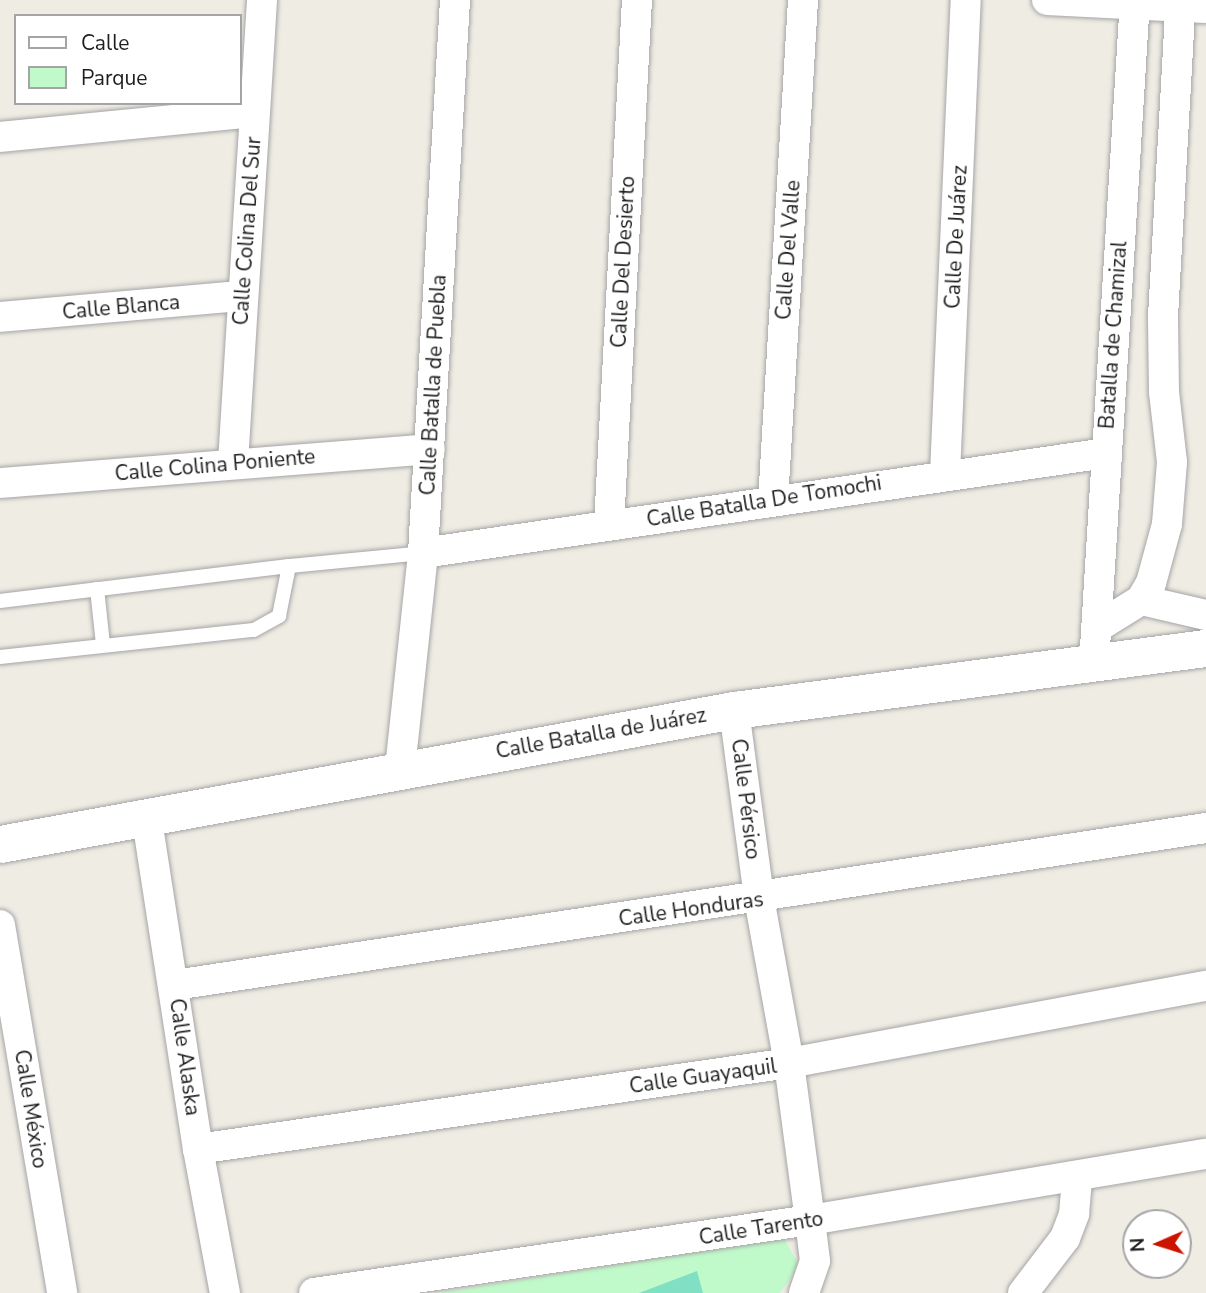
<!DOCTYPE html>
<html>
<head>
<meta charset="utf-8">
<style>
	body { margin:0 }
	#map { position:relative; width:1206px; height:1293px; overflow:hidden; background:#efece4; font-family:"Nunito Sans",sans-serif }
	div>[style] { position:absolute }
	.park>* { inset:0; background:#c0faca }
	.pitch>* { inset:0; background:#80e0c4 }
	.roads { filter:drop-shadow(0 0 2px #a5a5a5) drop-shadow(0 0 2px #a5a5a5) }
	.service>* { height:14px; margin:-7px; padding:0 7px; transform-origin:7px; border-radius:7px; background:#fff }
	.minor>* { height:30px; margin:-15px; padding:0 15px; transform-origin:15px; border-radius:15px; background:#fff }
	.tertiary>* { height:37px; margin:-18.5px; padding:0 18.5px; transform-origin:18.5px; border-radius:18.5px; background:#fff }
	span { translate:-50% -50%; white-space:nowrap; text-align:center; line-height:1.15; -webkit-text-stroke:5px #fff; paint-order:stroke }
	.street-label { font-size:21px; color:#1e1e1e }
	.legend { position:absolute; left:14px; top:14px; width:228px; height:91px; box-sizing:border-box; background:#fff; border:2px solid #a5a5a5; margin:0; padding:9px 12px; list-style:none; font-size:21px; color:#1e1e1e }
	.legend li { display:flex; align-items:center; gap:14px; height:35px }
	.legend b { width:35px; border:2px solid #a5a5a5 }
	.north { position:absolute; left:1122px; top:1209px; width:70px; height:70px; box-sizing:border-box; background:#fff; border:2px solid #a5a5a5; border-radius:50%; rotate:267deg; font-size:19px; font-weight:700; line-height:28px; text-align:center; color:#1e1e1e }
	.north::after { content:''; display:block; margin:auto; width:24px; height:32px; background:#cc1300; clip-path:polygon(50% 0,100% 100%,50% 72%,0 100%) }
</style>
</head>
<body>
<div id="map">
	<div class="park">
		<i style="clip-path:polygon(784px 1238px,799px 1266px,780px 1293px,437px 1293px)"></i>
	</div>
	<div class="pitch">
		<i style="clip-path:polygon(697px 1271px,703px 1293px,639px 1293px)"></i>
	</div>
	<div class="roads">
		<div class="service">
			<i style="left:97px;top:589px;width:55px;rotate:83.8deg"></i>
			<i style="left:0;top:601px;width:291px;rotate:-6.9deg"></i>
			<i style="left:0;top:657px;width:255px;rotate:-6.1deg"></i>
			<i style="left:254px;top:630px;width:29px;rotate:-29deg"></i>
			<i style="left:279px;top:616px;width:51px;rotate:-78.7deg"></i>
			<i style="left:289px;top:566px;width:135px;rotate:-5.5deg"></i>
		</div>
		<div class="minor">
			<i style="left:1047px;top:0;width:159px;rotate:2.9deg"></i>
			<i style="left:0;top:137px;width:255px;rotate:-5.6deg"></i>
			<i style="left:0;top:317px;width:243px;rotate:-5deg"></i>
			<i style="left:233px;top:462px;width:463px;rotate:-86.4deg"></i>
			<i style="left:945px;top:474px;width:474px;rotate:-87.5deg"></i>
			<i style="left:0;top:483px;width:431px;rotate:-4.5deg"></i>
			<i style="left:773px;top:501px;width:502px;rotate:-86.57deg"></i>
			<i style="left:609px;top:525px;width:526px;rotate:-86.95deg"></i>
			<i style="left:423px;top:553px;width:690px;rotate:-8.33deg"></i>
			<i style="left:1141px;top:600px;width:67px;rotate:13deg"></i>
			<i style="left:1096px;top:628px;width:53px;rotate:-31.9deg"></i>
			<i style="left:1141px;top:600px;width:20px;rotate:-60deg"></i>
			<i style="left:1151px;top:583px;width:61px;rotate:-74.8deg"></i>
			<i style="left:1167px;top:524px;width:62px;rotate:-85.4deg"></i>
			<i style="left:1172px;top:462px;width:70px;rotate:-96.5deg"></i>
			<i style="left:1164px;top:392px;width:75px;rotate:-90.8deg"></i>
			<i style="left:1163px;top:317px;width:318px;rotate:-86.8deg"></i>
			<i style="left:1094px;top:664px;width:665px;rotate:-86.47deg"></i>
			<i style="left:734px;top:710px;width:190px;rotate:82.4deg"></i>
			<i style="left:759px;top:898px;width:168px;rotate:79.7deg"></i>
			<i style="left:789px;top:1063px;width:158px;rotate:82.4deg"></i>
			<i style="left:810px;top:1220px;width:41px;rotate:83deg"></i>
			<i style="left:815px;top:1261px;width:34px;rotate:109deg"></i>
			<i style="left:400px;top:769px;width:217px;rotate:-83.9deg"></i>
			<i style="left:423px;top:553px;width:554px;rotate:-86.69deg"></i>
			<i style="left:147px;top:820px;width:333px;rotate:81.2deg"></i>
			<i style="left:198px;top:1149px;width:147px;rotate:79.4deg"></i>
			<i style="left:0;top:925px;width:373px;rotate:80.4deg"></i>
			<i style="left:175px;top:985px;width:1043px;rotate:-8.66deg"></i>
			<i style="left:198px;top:1149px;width:597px;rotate:-8.28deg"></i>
			<i style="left:789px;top:1063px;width:424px;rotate:-10.5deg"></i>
			<i style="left:314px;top:1293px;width:501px;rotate:-8.37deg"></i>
			<i style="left:810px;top:1220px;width:401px;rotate:-9.5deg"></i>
			<i style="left:1023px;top:1293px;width:69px;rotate:-52.6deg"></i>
			<i style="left:1065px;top:1238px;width:26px;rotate:-69deg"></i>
			<i style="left:1074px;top:1214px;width:37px;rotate:-85deg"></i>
		</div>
		<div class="tertiary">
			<i style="left:0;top:844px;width:746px;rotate:-10.35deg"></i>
			<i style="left:734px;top:710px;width:476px;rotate:-7.5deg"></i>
		</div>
	</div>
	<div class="street-label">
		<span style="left:247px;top:231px;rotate:-86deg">Calle Colina Del Sur</span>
		<span style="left:956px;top:237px;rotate:-87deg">Calle De Juárez</span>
		<span style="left:788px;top:250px;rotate:-86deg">Calle Del Valle</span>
		<span style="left:623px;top:262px;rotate:-87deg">Calle Del Desierto</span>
		<span style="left:121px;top:307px;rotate:-5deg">Calle Blanca</span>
		<span style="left:1113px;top:335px;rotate:-86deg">Batalla de Chamizal</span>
		<span style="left:433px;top:385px;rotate:-87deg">Calle Batalla de Puebla</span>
		<span style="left:215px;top:465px;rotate:-5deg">Calle Colina Poniente</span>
		<span style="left:764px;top:501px;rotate:-9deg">Calle Batalla De Tomochi</span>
		<span style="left:601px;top:733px;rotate:-10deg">Calle Batalla de Juárez</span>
		<span style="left:746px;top:799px;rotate:83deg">Calle Pérsico</span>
		<span style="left:691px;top:909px;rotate:-8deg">Calle Honduras</span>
		<span style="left:185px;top:1057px;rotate:82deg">Calle Alaska</span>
		<span style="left:703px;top:1076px;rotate:-8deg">Calle Guayaquil</span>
		<span style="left:31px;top:1109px;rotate:81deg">Calle México</span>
		<span style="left:761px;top:1228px;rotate:-9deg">Calle Tarento</span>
	</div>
	<ul class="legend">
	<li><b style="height:9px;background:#fff"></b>Calle</li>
	<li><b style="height:19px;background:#c0faca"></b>Parque</li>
	</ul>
	<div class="north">N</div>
</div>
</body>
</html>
